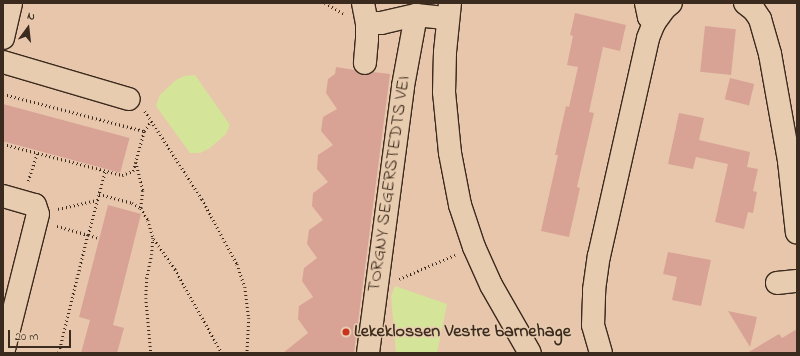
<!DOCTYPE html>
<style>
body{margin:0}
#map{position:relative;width:800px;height:356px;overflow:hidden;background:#e8c6ac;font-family:"Indie Flower",sans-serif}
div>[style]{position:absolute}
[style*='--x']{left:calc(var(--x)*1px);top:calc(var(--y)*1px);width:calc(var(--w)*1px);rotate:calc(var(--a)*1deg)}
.green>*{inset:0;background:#d4e599}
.building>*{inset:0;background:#d8a395;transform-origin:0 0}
.path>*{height:2.5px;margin-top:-1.25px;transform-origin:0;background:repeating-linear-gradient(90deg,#3b2a1e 0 1px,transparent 0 4px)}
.roads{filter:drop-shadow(1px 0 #3b2a1e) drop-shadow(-1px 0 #3b2a1e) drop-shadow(0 1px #3b2a1e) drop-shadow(0 -1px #3b2a1e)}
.minor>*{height:22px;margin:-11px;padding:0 11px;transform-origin:11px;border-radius:11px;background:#e8ccaf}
.major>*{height:22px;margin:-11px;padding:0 11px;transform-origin:11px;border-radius:11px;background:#e8ccaf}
.dots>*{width:11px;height:11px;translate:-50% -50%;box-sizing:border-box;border:2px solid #e8ccaf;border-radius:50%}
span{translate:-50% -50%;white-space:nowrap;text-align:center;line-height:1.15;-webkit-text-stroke:3px #e8ccaf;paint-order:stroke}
.street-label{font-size:18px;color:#3b2a1e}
.poi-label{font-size:18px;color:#3b2a1e;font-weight:700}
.left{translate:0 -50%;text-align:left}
.frame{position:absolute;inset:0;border:4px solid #3b2a1e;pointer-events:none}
.north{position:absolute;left:8px;top:8px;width:40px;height:40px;-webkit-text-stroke:3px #e8ccaf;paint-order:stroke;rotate:15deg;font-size:11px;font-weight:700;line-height:16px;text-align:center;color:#3b2a1e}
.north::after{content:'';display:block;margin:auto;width:14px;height:18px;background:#3b2a1e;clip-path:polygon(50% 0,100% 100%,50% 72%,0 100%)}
.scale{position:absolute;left:8px;top:330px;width:63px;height:18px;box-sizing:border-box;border:2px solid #3b2a1e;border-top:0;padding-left:5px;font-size:12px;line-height:14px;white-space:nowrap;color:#3b2a1e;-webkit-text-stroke:3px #e8ccaf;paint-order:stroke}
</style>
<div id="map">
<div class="green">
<div style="clip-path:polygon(195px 75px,230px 125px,226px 134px,210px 148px,200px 153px,190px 153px,156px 106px,160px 95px,176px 80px,184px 76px)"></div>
<div style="clip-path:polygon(395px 286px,447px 304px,437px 353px,396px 353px,391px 296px)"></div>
</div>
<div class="building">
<div style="clip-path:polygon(575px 13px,626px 25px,620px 51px,603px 47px,589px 112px,594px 113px,577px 187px,580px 188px,569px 237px,541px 231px,558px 155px,555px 155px,566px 106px,569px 107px,578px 67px,567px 65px,573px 36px,570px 35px)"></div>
<div style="left:705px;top:26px;width:31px;height:46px;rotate:6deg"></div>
<div style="clip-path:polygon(336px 67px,355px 70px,364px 75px,373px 72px,390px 74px,354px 353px,283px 353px,308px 333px,298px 319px,299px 306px,313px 297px,302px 281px,304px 268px,317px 258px,307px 244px,309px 230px,323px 220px,312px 206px,313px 193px,328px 182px,317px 169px,318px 155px,333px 145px,321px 131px,323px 117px,337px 109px,326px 93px,328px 79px,335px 74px)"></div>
<div style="left:730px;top:78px;width:25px;height:22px;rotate:14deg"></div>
<div style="left:3px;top:104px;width:131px;height:36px;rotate:15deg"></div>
<div style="clip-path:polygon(679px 113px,704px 118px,699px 140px,750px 152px,747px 167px,758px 169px,753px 191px,757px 192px,753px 213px,748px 212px,744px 229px,715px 222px,728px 164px,696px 157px,693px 169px,668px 164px)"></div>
<div style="clip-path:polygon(108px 205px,141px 214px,113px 325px,124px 328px,117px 353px,81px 353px,90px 320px,79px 317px)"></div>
<div style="clip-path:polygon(668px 252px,711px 260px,701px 306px,672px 300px,677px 277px,663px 274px)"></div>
<div style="clip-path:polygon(728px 311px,757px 317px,750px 347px)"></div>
<div style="clip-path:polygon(797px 329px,797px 353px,747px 353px,779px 334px,782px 338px)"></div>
</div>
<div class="path">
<div style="--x:325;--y:3;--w:22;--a:30"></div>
<div style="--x:3;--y:94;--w:146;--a:14.7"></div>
<div style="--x:145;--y:111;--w:105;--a:57.1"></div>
<div style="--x:202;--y:199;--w:74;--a:61.7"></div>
<div style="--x:237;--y:264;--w:24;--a:71"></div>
<div style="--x:245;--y:287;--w:31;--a:83"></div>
<div style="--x:249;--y:318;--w:35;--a:93"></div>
<div style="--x:3;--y:144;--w:123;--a:14.6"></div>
<div style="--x:122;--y:175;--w:12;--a:-20"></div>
<div style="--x:133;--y:171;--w:41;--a:-74.6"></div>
<div style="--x:144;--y:131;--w:12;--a:-55"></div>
<div style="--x:136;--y:162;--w:30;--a:76"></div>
<div style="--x:143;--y:191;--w:17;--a:97"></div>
<div style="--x:28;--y:181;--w:29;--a:-72"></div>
<div style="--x:99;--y:194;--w:34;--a:15"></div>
<div style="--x:132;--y:203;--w:10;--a:29"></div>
<div style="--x:141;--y:208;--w:14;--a:60"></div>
<div style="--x:148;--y:220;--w:19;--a:74"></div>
<div style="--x:153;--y:238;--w:16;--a:94"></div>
<div style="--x:152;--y:254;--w:25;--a:102"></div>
<div style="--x:147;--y:278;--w:20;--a:93"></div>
<div style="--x:146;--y:298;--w:55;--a:84.8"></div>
<div style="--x:58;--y:209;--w:40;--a:-13"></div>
<div style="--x:57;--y:226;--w:32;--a:16"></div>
<div style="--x:88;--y:235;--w:122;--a:103.8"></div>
<div style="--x:97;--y:238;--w:9;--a:-162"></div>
<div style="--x:88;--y:235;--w:66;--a:-75.1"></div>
<div style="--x:154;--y:239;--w:37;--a:55"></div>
<div style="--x:175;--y:269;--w:96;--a:60.8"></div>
<div style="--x:399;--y:279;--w:61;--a:-23.2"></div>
</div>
<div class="roads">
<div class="minor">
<div style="--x:363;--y:3;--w:20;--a:79"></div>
<div style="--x:367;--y:23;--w:16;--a:90"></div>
<div style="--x:367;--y:39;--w:24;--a:95"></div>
<div style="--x:646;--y:3;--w:14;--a:78"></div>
<div style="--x:649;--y:17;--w:8;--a:50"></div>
<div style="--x:745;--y:3;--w:11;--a:38"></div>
<div style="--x:754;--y:10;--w:11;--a:56"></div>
<div style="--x:760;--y:19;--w:36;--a:74"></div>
<div style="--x:770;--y:54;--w:109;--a:79.9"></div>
<div style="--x:789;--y:161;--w:72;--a:83.7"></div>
<div style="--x:367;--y:23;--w:14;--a:0"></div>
<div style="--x:381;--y:23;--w:36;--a:-13"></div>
<div style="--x:416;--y:15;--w:31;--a:6"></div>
<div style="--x:3;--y:38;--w:36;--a:-77"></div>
<div style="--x:3;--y:62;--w:131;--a:16.4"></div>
<div style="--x:3;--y:196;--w:33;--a:16"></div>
<div style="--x:35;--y:205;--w:9;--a:72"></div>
<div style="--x:38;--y:214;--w:143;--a:104.1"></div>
<div style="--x:777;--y:283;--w:20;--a:-6"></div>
<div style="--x:368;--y:353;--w:269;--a:-82.5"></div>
<div style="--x:403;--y:86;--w:72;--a:-79.6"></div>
<div style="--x:601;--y:353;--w:29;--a:-106"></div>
<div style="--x:593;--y:325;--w:35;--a:-88"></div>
<div style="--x:594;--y:290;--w:34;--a:-82"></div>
<div style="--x:599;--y:256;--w:223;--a:-77.3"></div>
<div style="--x:648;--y:38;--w:16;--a:-68"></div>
<div style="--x:654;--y:23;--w:17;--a:-54"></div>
<div style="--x:664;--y:9;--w:9;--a:-41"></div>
</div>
<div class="major">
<div style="--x:450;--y:3;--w:49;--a:95.8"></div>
<div style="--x:445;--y:52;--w:40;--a:91.4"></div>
<div style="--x:444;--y:92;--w:61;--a:84.4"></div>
<div style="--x:450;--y:153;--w:53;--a:79.1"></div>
<div style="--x:460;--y:205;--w:44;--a:71.6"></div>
<div style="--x:474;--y:247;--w:42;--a:65.9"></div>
<div style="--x:491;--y:285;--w:78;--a:60.2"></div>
</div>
</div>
<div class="dots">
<div style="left:346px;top:332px;background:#c8321e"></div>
</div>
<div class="street-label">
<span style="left:390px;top:184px;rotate:-82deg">TORGNY SEGERSTEDTS VEI</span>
</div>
<div class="poi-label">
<span class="left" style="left:354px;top:332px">Lekeklossen Vestre barnehage</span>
</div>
<div class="frame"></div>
<div class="north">N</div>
<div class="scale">20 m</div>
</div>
